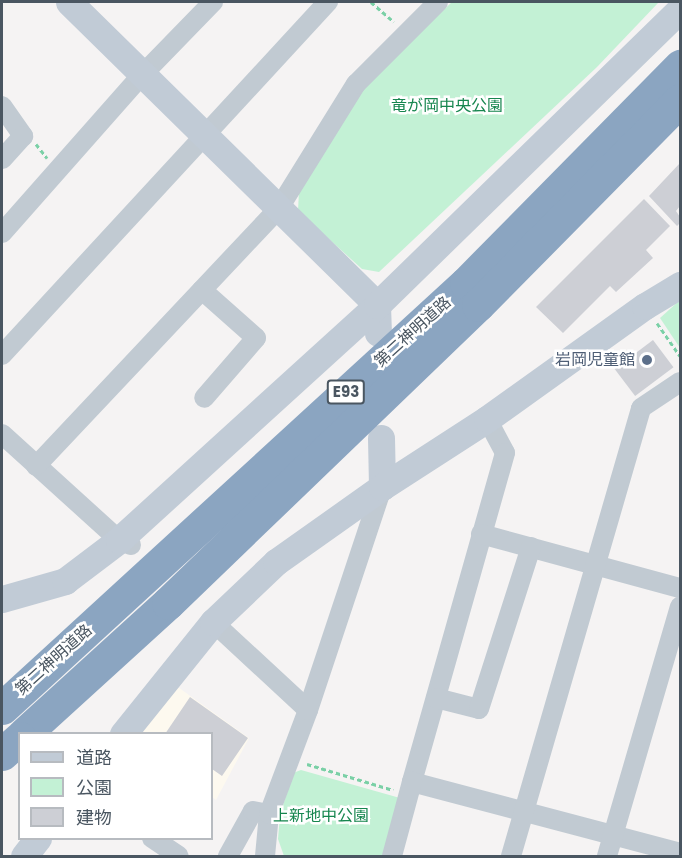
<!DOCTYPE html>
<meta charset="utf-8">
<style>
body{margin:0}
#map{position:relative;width:682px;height:858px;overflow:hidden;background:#f5f3f3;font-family:Poppins,"Noto Sans JP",sans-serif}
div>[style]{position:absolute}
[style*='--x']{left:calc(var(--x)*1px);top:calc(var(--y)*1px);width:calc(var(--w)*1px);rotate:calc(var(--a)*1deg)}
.commercial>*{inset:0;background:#fdf9ef}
.green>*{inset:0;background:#c3f1d5}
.building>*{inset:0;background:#cdcfd5;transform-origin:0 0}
.path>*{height:3px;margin-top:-1.5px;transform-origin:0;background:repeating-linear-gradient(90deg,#7ad0a6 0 4.5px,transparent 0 7.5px)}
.street>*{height:20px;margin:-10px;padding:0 10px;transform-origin:10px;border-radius:10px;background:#c1cad2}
.secondary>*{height:27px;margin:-13.5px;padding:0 13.5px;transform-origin:13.5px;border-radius:13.5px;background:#c1cbd6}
.highway>*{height:33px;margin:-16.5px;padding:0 16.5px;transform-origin:16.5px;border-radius:16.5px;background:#8ba5c1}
.dots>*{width:16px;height:16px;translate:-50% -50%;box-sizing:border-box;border:3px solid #fff;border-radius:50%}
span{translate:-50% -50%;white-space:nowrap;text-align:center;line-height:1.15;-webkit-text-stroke:5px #fff;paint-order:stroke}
.shield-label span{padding:2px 4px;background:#fff;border:2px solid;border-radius:4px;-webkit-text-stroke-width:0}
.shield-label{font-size:15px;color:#4a5661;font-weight:700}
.park-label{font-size:16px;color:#17864f}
.street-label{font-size:16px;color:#4a5661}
.service-label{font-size:16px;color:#4e5e75}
.right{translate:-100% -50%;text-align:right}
.frame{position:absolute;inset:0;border:3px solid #4a5661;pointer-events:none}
.legend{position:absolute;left:18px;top:732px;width:195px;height:108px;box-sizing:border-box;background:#fff;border:2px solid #b7bbc0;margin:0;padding:8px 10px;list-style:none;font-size:18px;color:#4a5661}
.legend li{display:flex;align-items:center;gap:12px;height:30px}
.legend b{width:30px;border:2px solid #b7bbc0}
</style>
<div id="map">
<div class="commercial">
<div style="clip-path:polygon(175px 685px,249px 738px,216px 800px,212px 797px,212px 734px,139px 734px)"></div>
</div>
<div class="green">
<div style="clip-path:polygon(452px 2px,659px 2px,597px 67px,379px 272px,362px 269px,298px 211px,299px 191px,360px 89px)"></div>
<div style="clip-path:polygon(680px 300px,680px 348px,660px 318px)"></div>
<div style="clip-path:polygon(301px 770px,400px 798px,383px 856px,284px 856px,278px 839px,280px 815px,293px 773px)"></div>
</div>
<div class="building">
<div style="clip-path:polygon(680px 163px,680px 206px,676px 211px,680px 217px,680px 223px,677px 226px,649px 196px)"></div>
<div style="clip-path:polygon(644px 199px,670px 226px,646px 250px,653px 258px,616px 292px,610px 286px,563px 333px,536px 307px)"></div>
<div style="left:653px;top:340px;width:34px;height:48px;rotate:53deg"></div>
<div style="clip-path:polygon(190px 697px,248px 738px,222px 776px,212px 769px,212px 734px,165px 734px)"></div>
</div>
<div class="path">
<div style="--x:371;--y:2;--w:30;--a:41"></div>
<div style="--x:36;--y:144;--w:18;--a:52"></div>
<div style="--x:657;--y:323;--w:40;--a:55.1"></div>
<div style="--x:307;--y:764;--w:90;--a:16.8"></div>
</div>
<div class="street">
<div style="--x:2;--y:106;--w:37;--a:55"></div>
<div style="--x:23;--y:136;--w:31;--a:132"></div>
<div style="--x:2;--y:233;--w:211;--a:-48.5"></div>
<div style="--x:142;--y:75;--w:102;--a:-45.8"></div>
<div style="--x:202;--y:290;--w:72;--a:41.6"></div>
<div style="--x:256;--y:338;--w:79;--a:130.9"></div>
<div style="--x:2;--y:355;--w:481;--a:-47.3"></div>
<div style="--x:487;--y:419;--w:38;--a:62"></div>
<div style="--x:505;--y:453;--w:342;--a:105.8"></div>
<div style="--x:412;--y:782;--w:277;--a:14.8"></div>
<div style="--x:2;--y:434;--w:158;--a:42.2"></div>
<div style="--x:119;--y:540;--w:13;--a:23"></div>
<div style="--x:36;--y:466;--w:354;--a:-46.7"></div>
<div style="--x:279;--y:208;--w:146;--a:-58.2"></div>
<div style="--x:356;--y:84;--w:116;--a:-45"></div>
<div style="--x:481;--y:534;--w:206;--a:15.2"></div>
<div style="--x:213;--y:622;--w:129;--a:42.8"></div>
<div style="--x:436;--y:698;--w:44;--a:14.3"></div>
<div style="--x:479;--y:709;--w:170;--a:-72.2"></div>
<div style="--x:152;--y:838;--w:32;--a:34"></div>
<div style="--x:228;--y:856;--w:51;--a:-60.9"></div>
<div style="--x:253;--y:811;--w:16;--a:11"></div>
<div style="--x:265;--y:856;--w:42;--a:-84.6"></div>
<div style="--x:269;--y:814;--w:111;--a:-69.4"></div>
<div style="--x:308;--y:710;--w:235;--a:-71.6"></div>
<div style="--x:392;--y:856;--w:77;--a:-74.9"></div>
<div style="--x:511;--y:856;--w:466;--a:-73.8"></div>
<div style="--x:641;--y:408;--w:47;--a:-33.7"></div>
<div style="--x:607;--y:856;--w:260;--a:-73.7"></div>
</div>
<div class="secondary">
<div style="--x:69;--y:2;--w:432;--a:44.5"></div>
<div style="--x:377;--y:305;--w:28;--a:88"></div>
<div style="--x:381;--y:438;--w:49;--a:88.8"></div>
<div style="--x:2;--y:599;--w:66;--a:-15.9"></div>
<div style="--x:65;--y:581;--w:68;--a:-37.2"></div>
<div style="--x:119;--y:540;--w:349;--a:-42.3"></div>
<div style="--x:377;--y:305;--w:424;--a:-44.3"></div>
<div style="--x:123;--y:734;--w:144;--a:-51.2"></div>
<div style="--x:213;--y:622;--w:87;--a:-43.6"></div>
<div style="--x:276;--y:562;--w:130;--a:-35.3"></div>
<div style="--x:382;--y:487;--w:125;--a:-32.9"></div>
<div style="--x:487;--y:419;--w:194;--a:-35.6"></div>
<div style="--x:645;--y:306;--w:41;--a:-31"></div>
<div style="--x:24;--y:856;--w:23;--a:-52"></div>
</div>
<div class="highway">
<div style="--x:2;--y:708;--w:629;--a:-42.49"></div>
<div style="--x:466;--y:283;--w:305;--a:-45.4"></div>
<div style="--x:24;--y:734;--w:195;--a:-42.3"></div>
<div style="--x:168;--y:603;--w:430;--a:-43.9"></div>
<div style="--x:478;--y:305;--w:288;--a:-45.4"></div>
<div style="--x:2;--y:754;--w:24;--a:-42"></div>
</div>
<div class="dots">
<div style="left:647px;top:360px;background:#5c6f8a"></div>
</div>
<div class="shield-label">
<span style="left:346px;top:392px">E93</span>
</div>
<div class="park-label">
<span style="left:447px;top:106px">竜が岡中央公園</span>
<span style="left:321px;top:816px">上新地中公園</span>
</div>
<div class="street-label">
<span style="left:413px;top:332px;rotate:-42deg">第二神明道路</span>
<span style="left:54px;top:660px;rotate:-42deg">第二神明道路</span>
</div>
<div class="service-label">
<span class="right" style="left:635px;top:360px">岩岡児童館</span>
</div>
<div class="frame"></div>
<ul class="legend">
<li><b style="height:8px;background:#c1cbd6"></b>道路</li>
<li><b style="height:16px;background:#c3f1d5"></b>公園</li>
<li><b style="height:16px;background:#cdcfd5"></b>建物</li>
</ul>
</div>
